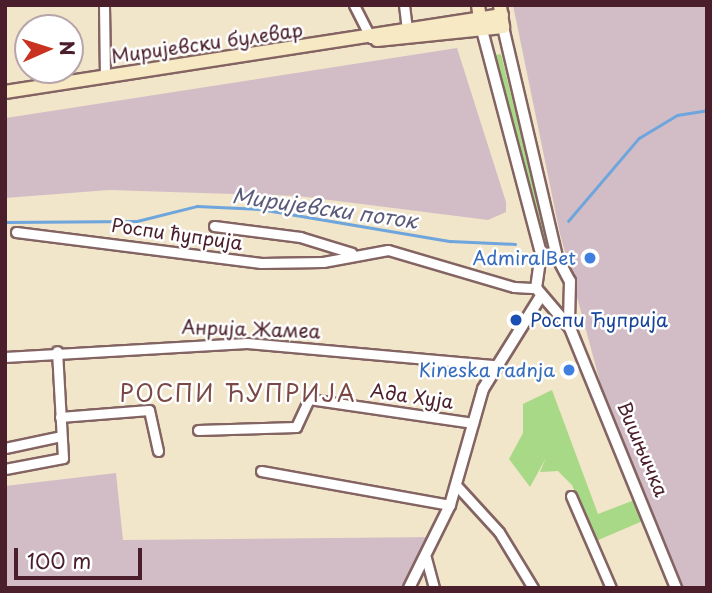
<!DOCTYPE html>
<meta charset="utf-8">
<style>
body{margin:0}
#map{position:relative;width:712px;height:593px;overflow:hidden;background:#f1e5ca;font-family:"Playpen Sans",sans-serif}
div>[style]{position:absolute}
[style*='--x']{left:calc(var(--x)*1px);top:calc(var(--y)*1px);width:calc(var(--w)*1px);rotate:calc(var(--a)*1deg)}
.industrial>*{inset:0;background:#d2bdc7}
.green>*{inset:0;background:#a8d987}
.stream>*{height:2.5px;margin:-1.25px;padding:0 1.25px;transform-origin:1.25px;border-radius:1.25px;background:#6da5dc}
.roads{filter:drop-shadow(2px 0 #846463) drop-shadow(-2px 0 #846463) drop-shadow(0 2px #846463) drop-shadow(0 -2px #846463)}
.minor>*{height:9px;margin:-4.5px;padding:0 4.5px;transform-origin:4.5px;border-radius:4.5px;background:#fff}
.tertiary>*{height:10px;margin:-5px;padding:0 5px;transform-origin:5px;border-radius:5px;background:#fff}
.secondary>*{height:12px;margin:-6px;padding:0 6px;transform-origin:6px;border-radius:6px;background:#f7e9c3}
.dots>*{width:19px;height:19px;translate:-50% -50%;box-sizing:border-box;border:4px solid #fff;border-radius:50%}
span{translate:-50% -50%;white-space:nowrap;text-align:center;line-height:1.15;-webkit-text-stroke:5px #fff;paint-order:stroke}
.street-label{font-size:19px;color:#4a1f2b}
.shop-label{font-size:19px;color:#366cbe}
.right{translate:-100% -50%;text-align:right}
.transit-label{font-size:19px;color:#164399}
.left{translate:0 -50%;text-align:left}
.water-label{font-size:21px;color:#5a5b7b;font-style:italic}
.quarter-label{font-size:23px;color:#7a4946;letter-spacing:2px}
.frame{position:absolute;inset:0;border:7px solid #4a1f2b;pointer-events:none}
.north{position:absolute;left:14px;top:14px;width:70px;height:70px;box-sizing:border-box;background:#fff;border:2px solid #b7a5aa;border-radius:50%;rotate:87deg;font-size:19px;font-weight:700;line-height:28px;text-align:center;color:#4a1f2b}
.north::after{content:'';display:block;margin:auto;width:24px;height:32px;background:#c8321e;clip-path:polygon(50% 0,100% 100%,50% 72%,0 100%)}
.scale{position:absolute;left:14px;top:548px;width:128px;height:32px;box-sizing:border-box;border:4px solid #4a1f2b;border-top:0;padding-left:9px;font-size:21px;line-height:24px;white-space:nowrap;color:#4a1f2b;-webkit-text-stroke:5px #fff;paint-order:stroke}
</style>
<div id="map">
<div class="industrial">
<div style="clip-path:polygon(513px 5px,707px 5px,707px 588px,676px 588px,603px 393px,560px 234px)"></div>
<div style="clip-path:polygon(457px 48px,506px 202px,506px 212px,488px 220px,298px 196px,109px 190px,5px 198px,6px 118px)"></div>
<div style="clip-path:polygon(116px 473px,123px 540px,436px 537px,409px 588px,5px 588px,5px 486px)"></div>
</div>
<div class="green">
<div style="clip-path:polygon(501px 54px,552px 259px,548px 261px,497px 69px,495px 55px)"></div>
<div style="clip-path:polygon(552px 390px,598px 514px,637px 499px,645px 520px,596px 541px,572px 485px,558px 471px,540px 472px,546px 458px,530px 487px,509px 459px,523px 433px,523px 404px)"></div>
</div>
<div class="stream">
<div style="--x:568;--y:221;--w:109;--a:-49.5"></div>
<div style="--x:639;--y:138;--w:44;--a:-31.2"></div>
<div style="--x:677;--y:115;--w:30;--a:-9"></div>
<div style="--x:5;--y:222;--w:132;--a:-0.4"></div>
<div style="--x:137;--y:221;--w:62;--a:-14"></div>
<div style="--x:197;--y:206;--w:63;--a:2.7"></div>
<div style="--x:260;--y:209;--w:193;--a:9.6"></div>
<div style="--x:450;--y:241;--w:65;--a:2.6"></div>
</div>
<div class="roads">
<div class="minor">
<div style="--x:104;--y:5;--w:72;--a:89.2"></div>
<div style="--x:354;--y:5;--w:37;--a:63"></div>
<div style="--x:404;--y:5;--w:23;--a:83"></div>
<div style="--x:214;--y:226;--w:87;--a:7.3"></div>
<div style="--x:300;--y:237;--w:54;--a:17.1"></div>
<div style="--x:16;--y:232;--w:247;--a:7.2"></div>
<div style="--x:261;--y:263;--w:62;--a:-0.9"></div>
<div style="--x:323;--y:262;--w:66;--a:-10.5"></div>
<div style="--x:388;--y:250;--w:131;--a:16.4"></div>
<div style="--x:514;--y:287;--w:22;--a:3"></div>
<div style="--x:5;--y:357;--w:242;--a:-3.3"></div>
<div style="--x:247;--y:343;--w:249;--a:5.1"></div>
<div style="--x:60;--y:417;--w:89;--a:-4.5"></div>
<div style="--x:149;--y:410;--w:42;--a:77.6"></div>
<div style="--x:198;--y:430;--w:98;--a:-1.8"></div>
<div style="--x:296;--y:427;--w:31;--a:-65"></div>
<div style="--x:309;--y:399;--w:166;--a:8.3"></div>
<div style="--x:5;--y:448;--w:57;--a:-12.1"></div>
<div style="--x:5;--y:469;--w:59;--a:-10.7"></div>
<div style="--x:63;--y:458;--w:107;--a:-93.2"></div>
<div style="--x:261;--y:471;--w:192;--a:10.2"></div>
<div style="--x:457;--y:486;--w:62;--a:47.6"></div>
<div style="--x:499;--y:532;--w:66;--a:58.7"></div>
<div style="--x:571;--y:496;--w:100;--a:66.5"></div>
<div style="--x:426;--y:558;--w:31;--a:75"></div>
</div>
<div class="tertiary">
<div style="--x:503;--y:27;--w:236;--a:76.8"></div>
<div style="--x:557;--y:257;--w:27;--a:62"></div>
<div style="--x:570;--y:281;--w:40;--a:91.4"></div>
<div style="--x:482;--y:30;--w:231;--a:75.2"></div>
<div style="--x:541;--y:253;--w:35;--a:98"></div>
<div style="--x:536;--y:288;--w:52;--a:49.6"></div>
<div style="--x:570;--y:328;--w:281;--a:67.8"></div>
<div style="--x:409;--y:588;--w:93;--a:-63.7"></div>
<div style="--x:450;--y:505;--w:121;--a:-74.1"></div>
<div style="--x:483;--y:389;--w:110;--a:-58.1"></div>
</div>
<div class="secondary">
<div style="--x:478;--y:5;--w:21;--a:82"></div>
<div style="--x:377;--y:40;--w:127;--a:-5.9"></div>
<div style="--x:503;--y:27;--w:22;--a:-98"></div>
<div style="--x:5;--y:92;--w:503;--a:-8.81"></div>
</div>
</div>
<div class="dots">
<div style="left:590px;top:258px;background:#3f7fe0"></div>
<div style="left:516px;top:320px;background:#1a4fb4"></div>
<div style="left:569px;top:370px;background:#3f7fe0"></div>
</div>
<div class="street-label">
<span style="left:207px;top:43px;rotate:-8deg">Миријевски булевар</span>
<span style="left:177px;top:234px;rotate:8deg">Роспи ћуприја</span>
<span style="left:251px;top:329px;rotate:2deg">Анрија Жамеа</span>
<span style="left:412px;top:396px;rotate:8deg">Ада Хуја</span>
<span style="left:643px;top:449px;rotate:67deg">Вишњичка</span>
</div>
<div class="shop-label">
<span class="right" style="left:576px;top:258px">AdmiralBet</span>
<span class="right" style="left:555px;top:370px">Kineska radnja</span>
</div>
<div class="transit-label">
<span class="left" style="left:530px;top:320px">Роспи Ћуприја</span>
</div>
<div class="water-label">
<span style="left:325px;top:207px;rotate:8deg">Миријевски поток</span>
</div>
<div class="quarter-label">
<span style="left:238px;top:393px">РОСПИ ЋУПРИЈА</span>
</div>
<div class="frame"></div>
<div class="north">N</div>
<div class="scale">100 m</div>
</div>
